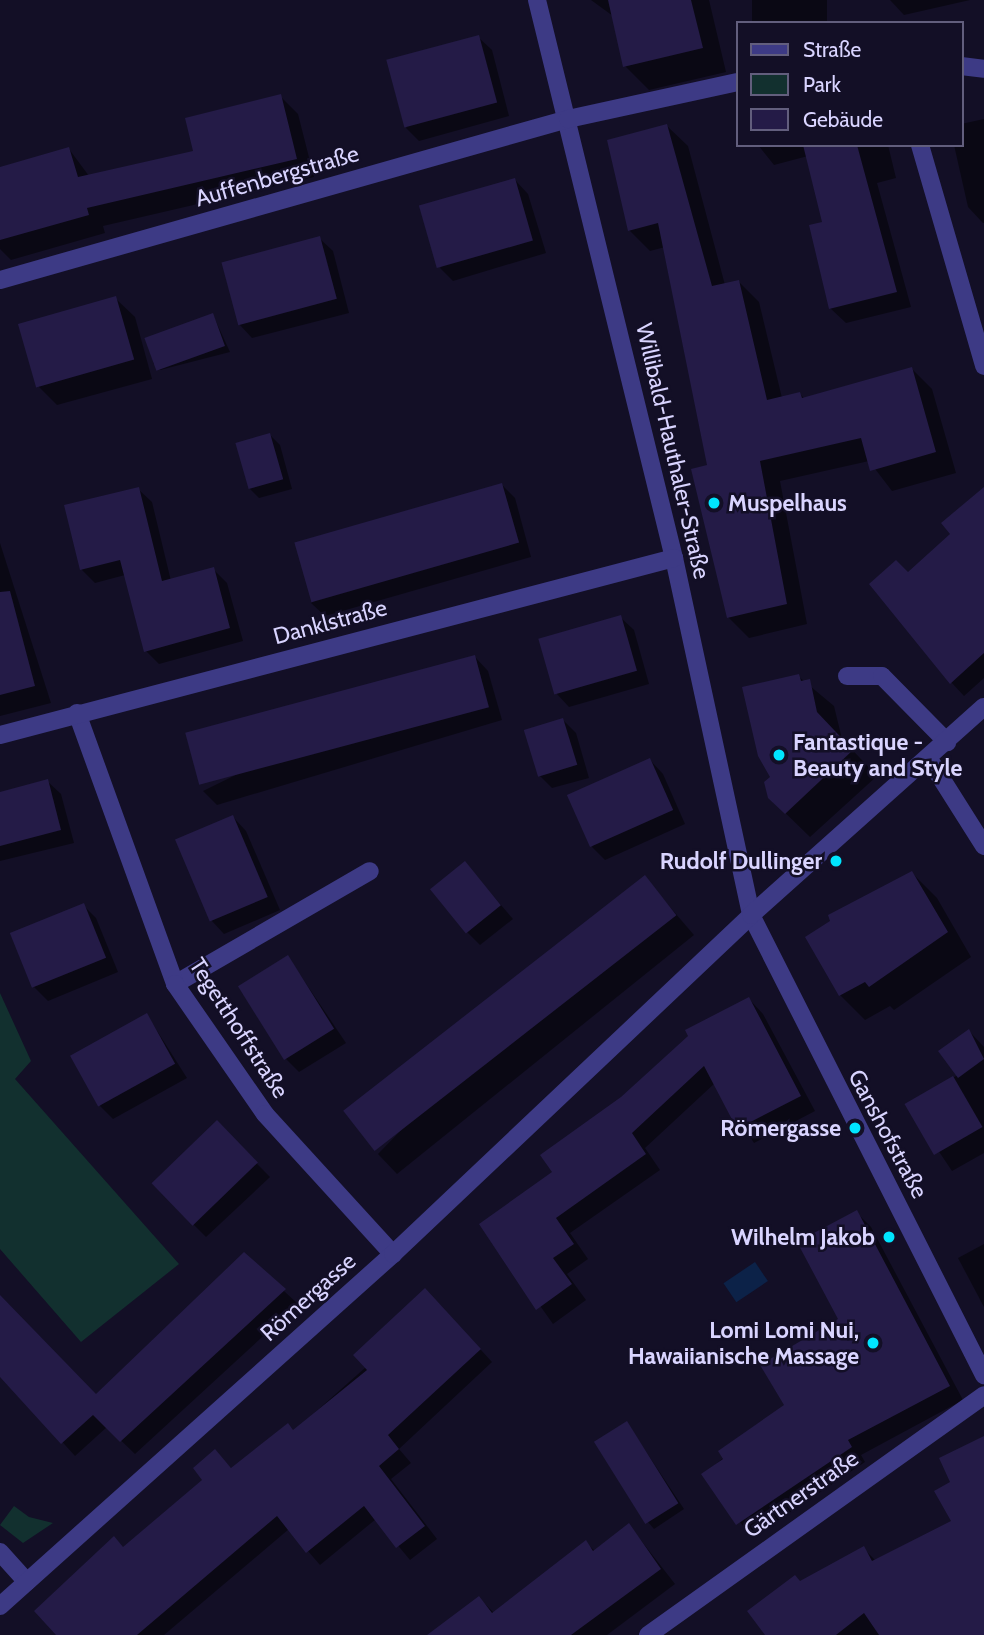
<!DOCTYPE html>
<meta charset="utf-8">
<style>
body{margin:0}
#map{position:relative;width:984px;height:1635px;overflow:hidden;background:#130f26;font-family:Cabin,sans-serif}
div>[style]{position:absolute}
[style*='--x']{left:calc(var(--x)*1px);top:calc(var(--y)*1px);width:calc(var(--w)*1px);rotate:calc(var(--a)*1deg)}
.green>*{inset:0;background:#12302f}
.water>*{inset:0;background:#0c2248;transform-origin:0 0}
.shadow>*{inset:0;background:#0007;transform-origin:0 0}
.building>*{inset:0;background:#241b47;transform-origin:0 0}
.lane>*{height:18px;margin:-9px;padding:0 9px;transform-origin:9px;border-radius:9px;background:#3d3a85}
.street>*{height:18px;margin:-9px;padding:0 9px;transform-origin:9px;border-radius:9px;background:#3d3a85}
.dots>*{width:19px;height:19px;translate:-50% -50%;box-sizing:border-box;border:4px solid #130f26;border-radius:50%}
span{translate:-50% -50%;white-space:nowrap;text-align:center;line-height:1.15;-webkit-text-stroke:5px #130f26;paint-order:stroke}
.street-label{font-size:23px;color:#d9d4ff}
.poi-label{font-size:23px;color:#d9d4ff;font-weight:700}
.left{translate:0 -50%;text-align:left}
.right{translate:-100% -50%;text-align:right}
.legend{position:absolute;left:736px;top:21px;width:228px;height:126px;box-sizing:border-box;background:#130f26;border:2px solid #625e7d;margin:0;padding:9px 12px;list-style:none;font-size:21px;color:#d9d4ff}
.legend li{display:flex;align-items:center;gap:14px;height:35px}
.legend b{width:35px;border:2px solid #625e7d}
</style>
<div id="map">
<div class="green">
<div style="clip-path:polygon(0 993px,31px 1061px,15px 1079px,179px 1264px,81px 1342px,0 1249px)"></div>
<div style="clip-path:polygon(14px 1506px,29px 1517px,53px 1523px,23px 1543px,0 1525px)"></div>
</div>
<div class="water">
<div style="left:755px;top:1262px;width:23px;height:38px;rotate:56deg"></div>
</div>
<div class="shadow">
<div style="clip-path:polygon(591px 0,709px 0,726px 72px,649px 90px,625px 66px,613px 16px)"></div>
<div style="left:752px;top:0;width:75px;height:24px"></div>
<div style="clip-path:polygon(890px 0,970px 0,904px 15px)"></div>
<div style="clip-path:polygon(478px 37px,492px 50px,509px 116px,419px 141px,406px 128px)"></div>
<div style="clip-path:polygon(280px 96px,298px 114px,314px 177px,103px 226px,105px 233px,11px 260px,0 249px,0 169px,69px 149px,89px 176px,195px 152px)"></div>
<div style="clip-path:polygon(984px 119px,984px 223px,983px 223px,968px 207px,954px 145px,961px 145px,961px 124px)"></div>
<div style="clip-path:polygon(667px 126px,688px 146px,725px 285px,739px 282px,759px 302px,782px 398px,800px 394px,805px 399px,912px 369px,932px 389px,956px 473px,892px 491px,869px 461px,780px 481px,807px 624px,749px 638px,728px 617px,710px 467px,665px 247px,650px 251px,629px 230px)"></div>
<div style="clip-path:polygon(758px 145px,888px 145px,896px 178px,877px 183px,911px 307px,846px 323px,830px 308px,824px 223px,808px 156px,774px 165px)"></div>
<div style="clip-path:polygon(515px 180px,528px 194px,546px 253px,453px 281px,440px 268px)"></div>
<div style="clip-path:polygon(319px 238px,333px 251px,349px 313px,252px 338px,239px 324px)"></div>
<div style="clip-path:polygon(115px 298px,135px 317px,152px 379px,57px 405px,38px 386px)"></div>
<div style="clip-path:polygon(213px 315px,230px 352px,160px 370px,153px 363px)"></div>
<div style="clip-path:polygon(270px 435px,280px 445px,292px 489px,259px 498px,249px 488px)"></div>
<div style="clip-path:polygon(502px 485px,515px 498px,531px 557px,325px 616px,311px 603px)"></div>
<div style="clip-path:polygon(138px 489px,152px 502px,171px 581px,213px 569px,227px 583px,243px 641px,159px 664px,146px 651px,125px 575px,95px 583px,82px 570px,66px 507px)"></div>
<div style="clip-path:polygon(984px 489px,984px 678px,964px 696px,951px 682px,908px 574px,952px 534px)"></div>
<div style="clip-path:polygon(0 543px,51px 703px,0 716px)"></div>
<div style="clip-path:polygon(620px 617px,634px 630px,649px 684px,569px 707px,556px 693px)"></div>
<div style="clip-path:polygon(475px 657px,488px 671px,502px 720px,217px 805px,203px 791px)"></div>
<div style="clip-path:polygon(798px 676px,834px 706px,842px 739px,877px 776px,810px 837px,769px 797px)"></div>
<div style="clip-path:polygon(563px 720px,576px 733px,589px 778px,552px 788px,539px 775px)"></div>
<div style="clip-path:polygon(650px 760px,663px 774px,685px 824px,605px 860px,592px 847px)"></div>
<div style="clip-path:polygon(47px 781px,61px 794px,74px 843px,0 861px,0 793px)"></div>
<div style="clip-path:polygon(233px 817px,246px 831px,280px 910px,224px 934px,211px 920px)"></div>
<div style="clip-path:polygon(465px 863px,513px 919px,480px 945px,467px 932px)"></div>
<div style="clip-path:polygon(912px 873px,937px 898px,971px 957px,894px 1010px,890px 1006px,865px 1020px,840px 995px,808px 937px)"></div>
<div style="clip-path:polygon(645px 878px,694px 935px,397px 1174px,378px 1154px)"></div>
<div style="clip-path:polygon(83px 905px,96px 918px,118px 972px,48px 1001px,34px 987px)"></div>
<div style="clip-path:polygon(288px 957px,346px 1043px,299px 1072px,286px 1059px)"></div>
<div style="clip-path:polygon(749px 999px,763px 1014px,815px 1111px,754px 1143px,715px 1083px,645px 1148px,660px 1170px,570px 1233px,588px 1259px,567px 1274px,586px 1300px,553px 1324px,482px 1224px,555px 1173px,622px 1099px)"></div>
<div style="clip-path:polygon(147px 1015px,187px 1078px,113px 1119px,100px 1106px)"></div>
<div style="clip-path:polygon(969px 1031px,984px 1047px,984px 1153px,952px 1171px,907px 1104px,958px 1075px)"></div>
<div style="clip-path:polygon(217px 1123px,270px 1177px,206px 1237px,193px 1224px)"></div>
<div style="clip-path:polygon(857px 1213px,871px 1227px,963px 1400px,861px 1455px,865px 1462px,752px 1538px,704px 1474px,787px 1405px,841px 1320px)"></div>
<div style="clip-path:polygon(984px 1244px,984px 1307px,958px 1258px)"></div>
<div style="clip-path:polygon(244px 1254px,298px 1304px,135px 1454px,107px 1427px,75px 1456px,0 1373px,0 1297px,96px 1397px)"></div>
<div style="clip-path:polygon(438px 1303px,492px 1362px,399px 1449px,411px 1463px,391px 1479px,437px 1539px,410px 1560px,376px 1519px,320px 1565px,289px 1529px,164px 1635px,81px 1635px,124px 1548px,205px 1480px,215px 1451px,232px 1469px,294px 1431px)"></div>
<div style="clip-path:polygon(627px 1423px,684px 1509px,654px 1529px,648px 1522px)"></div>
<div style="clip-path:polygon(984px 1444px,984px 1635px,769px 1635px,801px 1583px,863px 1548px,876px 1561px,953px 1522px,952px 1483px)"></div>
<div style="clip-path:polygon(629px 1525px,675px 1584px,607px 1635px,430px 1635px,479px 1598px,494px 1613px,585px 1542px,595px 1551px)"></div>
</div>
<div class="building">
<div style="clip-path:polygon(608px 0,691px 0,703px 48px,623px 67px)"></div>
<div style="left:479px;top:35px;width:70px;height:96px;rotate:75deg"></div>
<div style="clip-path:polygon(281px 94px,297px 159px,87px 208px,89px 215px,0 240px,0 167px,69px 147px,78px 177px,193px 151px,185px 118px)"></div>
<div style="clip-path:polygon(667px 124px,712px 286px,739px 280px,767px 400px,800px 392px,802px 398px,912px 367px,936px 452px,870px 471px,861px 438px,760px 461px,787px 604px,727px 618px,691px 469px,707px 465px,658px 223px,628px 231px,607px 140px)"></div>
<div style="clip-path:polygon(803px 145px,857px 145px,897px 292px,829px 309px,809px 225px,822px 222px)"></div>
<div style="left:515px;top:178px;width:65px;height:100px;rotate:74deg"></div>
<div style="left:320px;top:236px;width:65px;height:102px;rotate:75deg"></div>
<div style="left:116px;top:296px;width:66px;height:102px;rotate:74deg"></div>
<div style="left:213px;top:313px;width:35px;height:73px;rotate:70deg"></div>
<div style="left:270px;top:433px;width:48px;height:36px;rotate:74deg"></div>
<div style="left:502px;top:483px;width:62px;height:216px;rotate:74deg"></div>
<div style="clip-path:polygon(139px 487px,162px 581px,214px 567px,230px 628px,144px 652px,120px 560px,80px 570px,64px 505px)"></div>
<div style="clip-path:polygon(984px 487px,984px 653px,950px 684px,869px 584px,896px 560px,908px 572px,950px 534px,941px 523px)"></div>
<div style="clip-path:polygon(10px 591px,35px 686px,0 695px,0 592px)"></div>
<div style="left:621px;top:615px;width:58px;height:86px;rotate:74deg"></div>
<div style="left:475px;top:655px;width:54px;height:300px;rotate:75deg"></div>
<div style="clip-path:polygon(799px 674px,801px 681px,810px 679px,817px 712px,853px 750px,785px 814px,768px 798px,764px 782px,770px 777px,758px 756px,742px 687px)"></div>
<div style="left:563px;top:718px;width:49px;height:41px;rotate:73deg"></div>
<div style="left:650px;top:758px;width:57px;height:91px;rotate:66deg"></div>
<div style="clip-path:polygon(48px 779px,61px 830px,0 846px,0 792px)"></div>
<div style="left:233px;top:815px;width:89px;height:63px;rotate:67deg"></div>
<div style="left:465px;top:861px;width:57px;height:45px;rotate:51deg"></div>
<div style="clip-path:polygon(912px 871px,948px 932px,869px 987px,865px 982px,839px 996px,805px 937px,830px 921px,828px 915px)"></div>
<div style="left:645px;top:875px;width:51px;height:383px;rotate:52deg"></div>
<div style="left:84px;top:903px;width:59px;height:80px;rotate:68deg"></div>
<div style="left:288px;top:955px;width:87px;height:59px;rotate:58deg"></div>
<div style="clip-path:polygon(749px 997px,801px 1096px,737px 1129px,704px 1066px,632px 1133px,646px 1154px,556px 1218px,574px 1244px,553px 1258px,572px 1284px,536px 1310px,479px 1224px,552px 1172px,540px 1155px,621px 1097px,688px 1036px,685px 1030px)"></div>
<div style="left:147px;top:1013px;width:58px;height:88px;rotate:61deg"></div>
<div style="clip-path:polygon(969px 1029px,984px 1059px,958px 1078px,938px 1051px)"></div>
<div style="left:953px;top:1076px;width:59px;height:56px;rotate:60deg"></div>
<div style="left:217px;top:1120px;width:59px;height:91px;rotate:46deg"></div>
<div style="clip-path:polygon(857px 1210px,950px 1386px,848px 1440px,852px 1447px,736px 1525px,701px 1474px,723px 1459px,718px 1451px,784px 1405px,760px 1365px,838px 1319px,797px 1242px)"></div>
<div style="clip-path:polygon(244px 1252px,286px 1289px,120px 1442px,93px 1415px,61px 1444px,0 1377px,0 1295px,96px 1394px)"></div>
<div style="clip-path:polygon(425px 1288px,481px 1349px,388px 1435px,399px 1449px,379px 1466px,425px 1526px,396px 1548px,364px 1506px,306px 1553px,277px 1516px,137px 1635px,56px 1635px,34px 1611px,114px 1536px,123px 1547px,202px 1480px,193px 1468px,215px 1449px,231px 1468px,288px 1423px,293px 1430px,367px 1370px,353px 1355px)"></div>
<div style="left:627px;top:1421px;width:97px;height:39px;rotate:58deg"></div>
<div style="clip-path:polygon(984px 1436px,984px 1635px,879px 1635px,864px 1613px,836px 1635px,765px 1635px,747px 1611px,795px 1575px,800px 1581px,864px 1546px,872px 1561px,951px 1521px,934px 1491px,950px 1482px,939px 1458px)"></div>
<div style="clip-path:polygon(629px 1523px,661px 1569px,571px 1635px,427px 1635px,479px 1596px,492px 1613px,586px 1540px,593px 1551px)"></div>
</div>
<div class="lane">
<div style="--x:847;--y:676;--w:35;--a:0"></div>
<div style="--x:882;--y:676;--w:93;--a:45.4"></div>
<div style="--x:929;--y:759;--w:103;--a:57.7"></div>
<div style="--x:175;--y:984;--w:225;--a:-30.1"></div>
</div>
<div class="street">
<div style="--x:537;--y:0;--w:575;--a:76.21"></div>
<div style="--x:674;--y:558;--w:365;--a:77.8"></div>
<div style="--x:751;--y:915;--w:516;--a:63.14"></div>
<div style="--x:961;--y:66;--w:23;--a:7"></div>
<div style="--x:920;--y:145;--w:230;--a:73.8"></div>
<div style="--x:0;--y:280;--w:590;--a:-15.83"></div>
<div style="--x:568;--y:119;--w:173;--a:-12.3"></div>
<div style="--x:77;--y:713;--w:288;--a:70.1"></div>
<div style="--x:175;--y:984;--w:158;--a:55.3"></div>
<div style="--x:265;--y:1114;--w:190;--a:47.6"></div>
<div style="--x:0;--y:735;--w:697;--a:-14.71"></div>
<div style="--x:0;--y:1552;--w:40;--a:48"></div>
<div style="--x:0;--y:1606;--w:528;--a:-41.85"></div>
<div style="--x:393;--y:1254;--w:493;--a:-43.4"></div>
<div style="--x:751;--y:915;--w:312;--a:-41.8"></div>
<div style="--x:648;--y:1635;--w:413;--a:-35.5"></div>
</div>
<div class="dots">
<div style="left:714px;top:503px;background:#00e5ff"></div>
<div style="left:779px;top:755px;background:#00e5ff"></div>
<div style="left:836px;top:861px;background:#00e5ff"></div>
<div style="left:855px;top:1128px;background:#00e5ff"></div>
<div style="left:889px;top:1237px;background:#00e5ff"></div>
<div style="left:873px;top:1343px;background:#00e5ff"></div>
</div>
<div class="street-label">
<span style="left:277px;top:176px;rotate:-16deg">Auffenbergstraße</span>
<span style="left:673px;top:451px;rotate:77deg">Willibald-Hauthaler-Straße</span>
<span style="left:330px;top:622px;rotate:-15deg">Danklstraße</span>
<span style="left:239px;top:1028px;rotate:57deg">Tegetthoffstraße</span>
<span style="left:888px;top:1134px;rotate:62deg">Ganshofstraße</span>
<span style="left:308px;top:1297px;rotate:-42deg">Römergasse</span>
<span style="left:801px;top:1494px;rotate:-35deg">Gärtnerstraße</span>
</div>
<div class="poi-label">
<span class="left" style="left:728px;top:503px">Muspelhaus</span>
<span class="left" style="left:793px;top:755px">Fantastique -<br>Beauty and Style</span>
<span class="right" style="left:822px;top:861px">Rudolf Dullinger</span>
<span class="right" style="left:841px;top:1128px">Römergasse</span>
<span class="right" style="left:875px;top:1237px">Wilhelm Jakob</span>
<span class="right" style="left:859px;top:1343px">Lomi Lomi Nui,<br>Hawaiianische Massage</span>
</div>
<ul class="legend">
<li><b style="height:9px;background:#3d3a85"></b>Straße</li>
<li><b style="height:19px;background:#12302f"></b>Park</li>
<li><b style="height:19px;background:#241b47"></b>Gebäude</li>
</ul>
</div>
